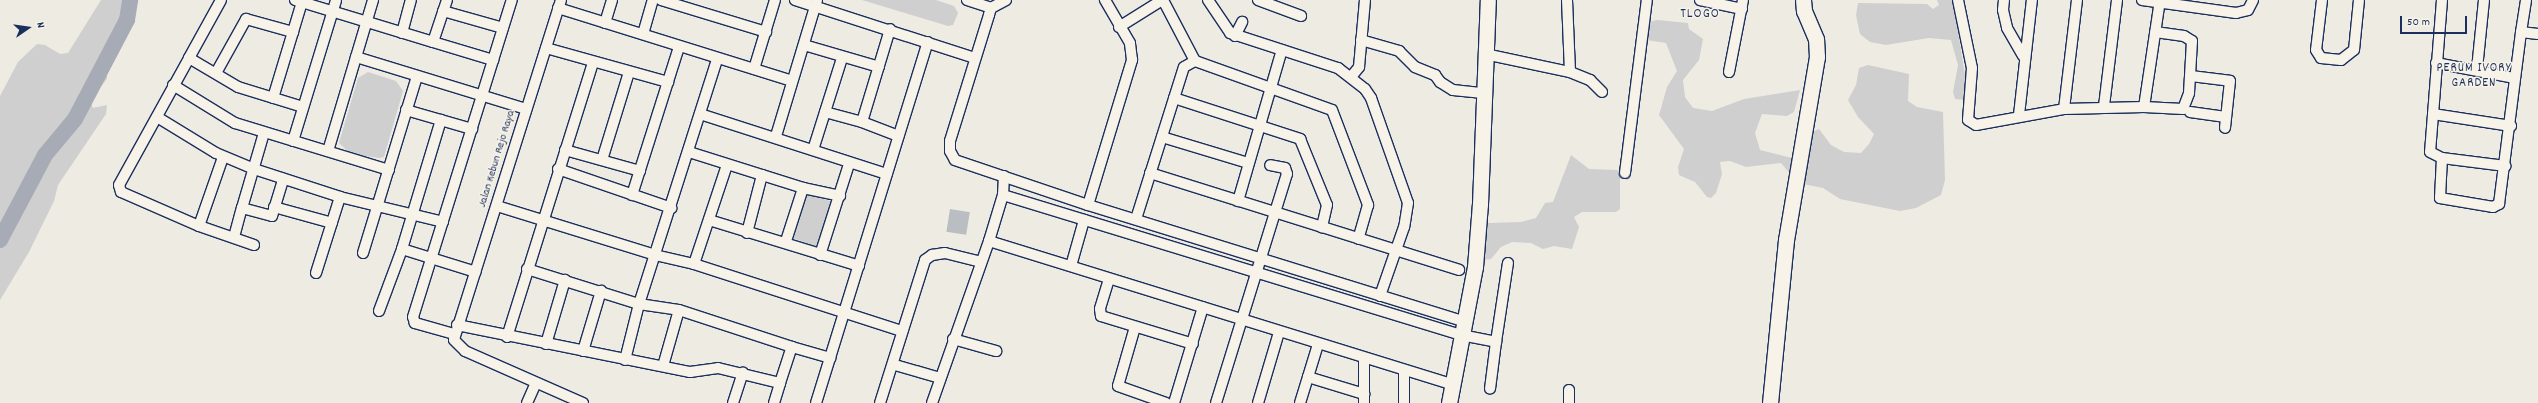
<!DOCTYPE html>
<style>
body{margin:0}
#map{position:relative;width:2538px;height:403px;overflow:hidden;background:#eeebe2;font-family:Dekko,sans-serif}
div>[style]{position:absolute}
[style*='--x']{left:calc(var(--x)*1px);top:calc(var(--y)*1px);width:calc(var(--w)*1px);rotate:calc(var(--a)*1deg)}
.green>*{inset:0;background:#cfcfcf;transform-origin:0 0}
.river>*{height:16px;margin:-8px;padding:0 8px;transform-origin:8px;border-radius:8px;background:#a6abb5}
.building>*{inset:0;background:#babdc2;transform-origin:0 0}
.roads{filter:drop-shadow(1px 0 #1b2f5e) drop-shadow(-1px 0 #1b2f5e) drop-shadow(0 1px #1b2f5e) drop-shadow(0 -1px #1b2f5e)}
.street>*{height:10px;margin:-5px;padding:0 5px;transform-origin:5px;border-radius:5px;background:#f7f3e8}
.secondary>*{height:15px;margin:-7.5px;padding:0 7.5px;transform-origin:7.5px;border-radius:7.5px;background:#f7f3e8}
span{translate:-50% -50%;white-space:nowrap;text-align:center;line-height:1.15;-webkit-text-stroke:3px #f7f3e8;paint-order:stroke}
.street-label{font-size:12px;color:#1b2f5e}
.neighbourhood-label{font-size:13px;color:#1b2f5e;letter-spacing:1px}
.quarter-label{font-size:14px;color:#1b2f5e;letter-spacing:1px}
.north{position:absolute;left:8px;top:8px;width:40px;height:40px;-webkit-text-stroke:3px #f7f3e8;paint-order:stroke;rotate:77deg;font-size:11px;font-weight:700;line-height:16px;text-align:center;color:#1b2f5e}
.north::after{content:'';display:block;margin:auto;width:14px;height:18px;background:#1b2f5e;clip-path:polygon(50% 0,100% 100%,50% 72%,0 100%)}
.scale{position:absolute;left:2400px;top:16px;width:67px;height:18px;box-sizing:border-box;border:2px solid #1b2f5e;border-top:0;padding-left:5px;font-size:12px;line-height:14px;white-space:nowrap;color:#1b2f5e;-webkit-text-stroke:3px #f7f3e8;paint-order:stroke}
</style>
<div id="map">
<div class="green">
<div style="clip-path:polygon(101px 0,127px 0,107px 54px,107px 79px,90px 100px,93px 108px,107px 105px,106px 114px,58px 185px,54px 201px,29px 252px,0 300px,0 96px,18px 62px,37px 44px,45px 45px,60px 54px,68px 53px)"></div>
<div style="clip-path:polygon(862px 0,936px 0,954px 6px,958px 13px,953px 25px,948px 26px)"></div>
<div style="clip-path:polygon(1937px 0,1953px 0,1966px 82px,1965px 100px,1955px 99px,1953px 92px,1958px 65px,1951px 40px,1929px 38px,1886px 45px,1870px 42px,1860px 34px,1856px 15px,1858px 3px,1927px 4px,1933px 9px,1939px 5px)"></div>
<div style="clip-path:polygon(1657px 20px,1688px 23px,1689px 29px,1703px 39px,1699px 60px,1683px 80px,1685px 97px,1693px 108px,1712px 111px,1744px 99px,1800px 90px,1794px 112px,1787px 116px,1762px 114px,1755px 133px,1760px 150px,1807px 162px,1812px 132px,1819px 129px,1831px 145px,1844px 152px,1861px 153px,1869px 144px,1874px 134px,1858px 117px,1848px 100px,1856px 85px,1859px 68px,1868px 65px,1909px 74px,1908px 101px,1917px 107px,1943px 112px,1945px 180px,1941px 195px,1916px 208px,1900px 211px,1840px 199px,1823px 188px,1798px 183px,1781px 163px,1746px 167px,1730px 161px,1720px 162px,1722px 174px,1716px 193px,1711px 198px,1707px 197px,1695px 182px,1679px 175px,1678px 167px,1684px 149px,1659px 115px,1667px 87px,1677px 71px,1666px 43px,1646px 40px,1649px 22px)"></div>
<div style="clip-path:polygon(368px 72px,396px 81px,403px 91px,384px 157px,379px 158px,351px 154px,339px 143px,358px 78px)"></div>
<div style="clip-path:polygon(1571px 155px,1589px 169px,1617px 170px,1620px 172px,1620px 209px,1616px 212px,1582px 212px,1574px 217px,1579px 227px,1572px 249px,1554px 246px,1543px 249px,1531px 243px,1512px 242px,1501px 247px,1491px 259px,1483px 260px,1488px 223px,1521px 222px,1536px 218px,1545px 203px,1553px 202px)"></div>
<div style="left:803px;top:192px;width:31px;height:47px;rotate:19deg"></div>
</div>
<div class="river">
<div style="--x:0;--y:240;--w:96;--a:-62.1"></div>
<div style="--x:45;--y:155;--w:47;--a:-50.2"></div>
<div style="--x:75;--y:119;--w:112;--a:-62.3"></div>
<div style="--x:127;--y:20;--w:20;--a:-81"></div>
</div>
<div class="building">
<div style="left:950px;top:209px;width:20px;height:23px;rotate:9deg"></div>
</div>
<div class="roads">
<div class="street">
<div style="--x:295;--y:0;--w:144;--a:16.9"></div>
<div style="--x:433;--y:42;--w:44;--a:-71.6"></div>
<div style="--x:561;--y:0;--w:356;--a:107.5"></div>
<div style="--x:454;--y:340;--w:16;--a:45"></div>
<div style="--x:465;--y:351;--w:129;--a:23.8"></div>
<div style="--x:661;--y:0;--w:110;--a:16.9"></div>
<div style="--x:795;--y:0;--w:189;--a:17.9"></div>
<div style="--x:967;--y:0;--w:25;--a:18"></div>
<div style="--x:1006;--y:0;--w:17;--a:152"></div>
<div style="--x:991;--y:8;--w:7;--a:106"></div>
<div style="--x:989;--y:15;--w:132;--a:107.2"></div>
<div style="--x:950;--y:141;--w:10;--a:90"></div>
<div style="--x:950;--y:151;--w:10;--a:61"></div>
<div style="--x:955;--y:160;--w:140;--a:18.7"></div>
<div style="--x:1088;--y:205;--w:393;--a:17.2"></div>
<div style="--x:1163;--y:0;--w:69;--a:62.3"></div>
<div style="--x:1208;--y:0;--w:40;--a:56"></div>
<div style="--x:1230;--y:33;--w:114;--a:18"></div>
<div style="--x:1338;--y:68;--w:34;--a:38"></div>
<div style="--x:1365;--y:89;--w:11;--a:56"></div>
<div style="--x:1371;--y:98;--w:111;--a:70.6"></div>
<div style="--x:1408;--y:203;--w:24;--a:99"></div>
<div style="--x:1404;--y:227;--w:73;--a:109.2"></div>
<div style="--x:1258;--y:0;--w:46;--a:20.4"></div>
<div style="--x:1567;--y:0;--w:72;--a:87.6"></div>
<div style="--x:1700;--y:0;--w:43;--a:12.1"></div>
<div style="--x:1958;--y:0;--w:69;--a:78.4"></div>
<div style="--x:1972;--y:68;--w:52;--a:94.4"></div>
<div style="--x:1968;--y:120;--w:9;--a:32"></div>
<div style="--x:1976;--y:125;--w:89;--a:-10.3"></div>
<div style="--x:2064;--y:109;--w:80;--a:-1.4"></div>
<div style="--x:2144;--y:107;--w:108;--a:-81.5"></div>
<div style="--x:2004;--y:0;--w:10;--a:96"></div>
<div style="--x:2003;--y:10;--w:18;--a:77"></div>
<div style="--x:2007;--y:28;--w:32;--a:60"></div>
<div style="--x:2142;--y:0;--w:95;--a:7.9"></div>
<div style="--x:2236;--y:13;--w:12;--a:-14"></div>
<div style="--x:2248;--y:10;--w:11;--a:-63"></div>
<div style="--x:2322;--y:0;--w:50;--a:96.8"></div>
<div style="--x:2316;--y:50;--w:9;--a:58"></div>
<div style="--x:2321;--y:58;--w:20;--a:6"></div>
<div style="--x:2341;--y:60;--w:16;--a:-38"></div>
<div style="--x:2354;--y:50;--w:50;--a:-84.3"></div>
<div style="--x:2442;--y:0;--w:152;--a:94.5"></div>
<div style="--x:2430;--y:152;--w:13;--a:27"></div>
<div style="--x:2442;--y:158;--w:64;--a:7.2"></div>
<div style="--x:558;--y:8;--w:245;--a:17.3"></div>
<div style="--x:443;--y:11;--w:62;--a:15.8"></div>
<div style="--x:605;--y:23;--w:24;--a:-73"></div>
<div style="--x:1119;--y:27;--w:51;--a:-32.1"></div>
<div style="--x:2521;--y:32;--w:32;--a:-81"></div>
<div style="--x:402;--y:33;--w:34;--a:-75"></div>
<div style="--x:643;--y:34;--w:35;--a:-74"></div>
<div style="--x:1235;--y:36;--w:16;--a:-63"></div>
<div style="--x:1361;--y:40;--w:40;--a:16"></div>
<div style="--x:1399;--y:51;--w:23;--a:45"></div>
<div style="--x:1415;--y:67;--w:22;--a:22"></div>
<div style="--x:1435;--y:75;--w:9;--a:54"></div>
<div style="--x:1440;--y:82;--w:15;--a:32"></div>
<div style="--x:1453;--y:90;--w:30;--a:6"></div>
<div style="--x:433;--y:42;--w:63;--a:16.7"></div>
<div style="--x:804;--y:45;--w:78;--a:16.3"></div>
<div style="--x:546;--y:48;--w:127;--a:15.6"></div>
<div style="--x:1485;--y:54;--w:87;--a:12"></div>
<div style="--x:1570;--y:72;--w:22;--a:22"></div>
<div style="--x:1590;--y:80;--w:17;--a:45"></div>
<div style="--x:356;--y:57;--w:178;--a:17"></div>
<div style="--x:189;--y:58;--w:66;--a:-61.1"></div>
<div style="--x:2436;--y:63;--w:79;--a:10.9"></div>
<div style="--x:754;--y:69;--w:72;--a:-73.1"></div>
<div style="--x:2477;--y:69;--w:69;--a:-84.2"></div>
<div style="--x:1729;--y:72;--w:73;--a:-79"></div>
<div style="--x:216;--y:73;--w:62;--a:-60.9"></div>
<div style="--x:246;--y:19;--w:49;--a:15.5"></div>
<div style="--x:2191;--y:76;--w:39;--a:7"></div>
<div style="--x:2230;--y:81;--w:47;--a:96.1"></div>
<div style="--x:1351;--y:77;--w:13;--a:-51"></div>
<div style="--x:1359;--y:67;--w:67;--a:-84.9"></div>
<div style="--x:173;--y:85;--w:73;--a:31.5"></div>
<div style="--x:235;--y:123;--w:161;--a:17"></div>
<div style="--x:273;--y:98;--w:100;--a:-73.2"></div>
<div style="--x:1174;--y:98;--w:133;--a:18"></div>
<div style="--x:1300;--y:139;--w:71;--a:67.8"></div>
<div style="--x:1327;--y:205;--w:23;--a:103"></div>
<div style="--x:2104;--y:106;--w:107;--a:-83"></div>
<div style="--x:2144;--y:107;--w:39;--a:3"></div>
<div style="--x:2183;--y:109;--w:17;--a:-69"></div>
<div style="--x:2189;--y:93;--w:52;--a:-86.7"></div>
<div style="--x:2192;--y:41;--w:9;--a:-148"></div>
<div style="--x:2184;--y:36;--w:29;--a:-172"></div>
<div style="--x:2064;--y:109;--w:110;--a:-83.2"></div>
<div style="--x:406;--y:110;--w:69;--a:16.1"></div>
<div style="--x:825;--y:112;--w:38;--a:15"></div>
<div style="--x:862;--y:122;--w:39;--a:21"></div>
<div style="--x:2190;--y:112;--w:36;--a:8"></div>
<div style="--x:700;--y:114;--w:196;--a:17.8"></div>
<div style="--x:2433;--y:114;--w:79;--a:8.7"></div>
<div style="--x:2019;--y:115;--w:116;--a:-83.6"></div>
<div style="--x:157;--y:117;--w:69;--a:31.4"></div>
<div style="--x:216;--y:153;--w:41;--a:22.8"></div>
<div style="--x:254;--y:169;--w:90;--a:18"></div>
<div style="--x:340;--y:197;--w:106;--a:13.6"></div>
<div style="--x:862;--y:122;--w:97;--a:-73.2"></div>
<div style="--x:776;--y:136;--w:142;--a:-73.2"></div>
<div style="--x:1162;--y:137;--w:90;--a:16.8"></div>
<div style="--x:293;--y:141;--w:147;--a:-73"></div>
<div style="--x:565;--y:150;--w:78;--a:15.6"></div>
<div style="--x:813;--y:150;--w:96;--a:-72.5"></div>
<div style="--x:328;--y:151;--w:158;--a:-73.4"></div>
<div style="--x:689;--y:152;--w:120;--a:17.5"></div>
<div style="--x:803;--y:188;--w:38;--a:12"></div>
<div style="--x:2442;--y:158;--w:40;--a:92.9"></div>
<div style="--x:2440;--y:198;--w:54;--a:9.6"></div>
<div style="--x:2493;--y:207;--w:7;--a:-27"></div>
<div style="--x:2499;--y:204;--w:173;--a:-82.7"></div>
<div style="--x:2521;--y:32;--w:17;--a:7"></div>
<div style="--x:602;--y:160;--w:92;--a:-72.9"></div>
<div style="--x:558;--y:169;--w:120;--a:19"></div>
<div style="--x:1150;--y:173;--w:324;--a:17.4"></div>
<div style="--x:1625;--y:173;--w:174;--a:-82.8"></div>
<div style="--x:632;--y:195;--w:155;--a:-72.4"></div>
<div style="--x:1003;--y:195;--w:479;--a:17"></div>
<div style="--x:1461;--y:335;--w:36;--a:11"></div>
<div style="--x:1496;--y:342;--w:47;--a:97.3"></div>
<div style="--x:1238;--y:201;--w:157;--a:-73.8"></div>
<div style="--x:1088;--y:205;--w:152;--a:-73.1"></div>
<div style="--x:1132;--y:60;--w:17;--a:-97"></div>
<div style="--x:1130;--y:43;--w:50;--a:-120.2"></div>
<div style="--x:497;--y:206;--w:165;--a:17.2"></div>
<div style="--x:655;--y:255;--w:40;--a:13"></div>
<div style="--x:694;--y:264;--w:219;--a:17.9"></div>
<div style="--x:274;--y:207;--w:60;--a:15.4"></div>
<div style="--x:242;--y:208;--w:78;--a:-73.7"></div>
<div style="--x:1136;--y:219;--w:159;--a:-72.5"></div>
<div style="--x:1184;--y:67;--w:13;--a:-29"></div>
<div style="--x:1195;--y:61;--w:145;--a:19.7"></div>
<div style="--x:1332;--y:110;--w:102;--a:69.2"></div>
<div style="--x:1368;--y:205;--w:35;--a:106"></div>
<div style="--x:709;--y:220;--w:157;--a:17"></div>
<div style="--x:199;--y:226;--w:73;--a:-70.8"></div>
<div style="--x:747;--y:233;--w:60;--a:-75.5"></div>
<div style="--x:234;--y:237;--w:30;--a:-75"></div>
<div style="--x:242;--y:208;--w:31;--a:15"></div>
<div style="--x:272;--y:216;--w:39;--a:-73"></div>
<div style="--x:786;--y:241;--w:56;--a:-72.2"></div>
<div style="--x:989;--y:241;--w:484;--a:17.2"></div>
<div style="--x:254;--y:245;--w:58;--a:-160.9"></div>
<div style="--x:199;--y:226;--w:85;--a:-156.4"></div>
<div style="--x:121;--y:192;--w:7;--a:-106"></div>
<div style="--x:119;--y:185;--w:145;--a:-61.1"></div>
<div style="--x:189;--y:58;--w:57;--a:30.6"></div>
<div style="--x:238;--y:87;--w:68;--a:17.1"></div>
<div style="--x:402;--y:249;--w:77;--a:17.3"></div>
<div style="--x:363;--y:253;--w:185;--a:-73"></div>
<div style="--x:820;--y:255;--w:96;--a:-72.3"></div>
<div style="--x:694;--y:264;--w:104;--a:-71.6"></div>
<div style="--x:1071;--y:266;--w:48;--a:-74.2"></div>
<div style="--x:527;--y:269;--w:117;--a:17.4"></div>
<div style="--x:639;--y:304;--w:40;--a:8.5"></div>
<div style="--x:679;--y:310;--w:119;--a:18.1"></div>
<div style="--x:316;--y:273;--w:80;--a:-72.5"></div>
<div style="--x:1109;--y:279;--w:31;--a:107"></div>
<div style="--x:1100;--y:309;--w:7;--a:82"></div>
<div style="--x:1101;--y:316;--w:96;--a:16.9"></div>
<div style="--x:379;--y:311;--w:66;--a:-69.6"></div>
<div style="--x:402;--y:249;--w:135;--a:-73.2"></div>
<div style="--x:457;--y:325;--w:238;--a:11.4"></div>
<div style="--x:690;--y:372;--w:28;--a:-8"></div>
<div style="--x:718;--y:368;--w:64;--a:13.6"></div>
<div style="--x:780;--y:383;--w:38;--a:-72"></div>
<div style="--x:792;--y:347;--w:40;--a:16"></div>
<div style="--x:1135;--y:327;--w:61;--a:106.1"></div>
<div style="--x:1118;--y:386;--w:51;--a:19.5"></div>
<div style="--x:454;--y:334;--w:41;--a:-164.2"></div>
<div style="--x:415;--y:323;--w:6;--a:-108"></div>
<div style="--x:413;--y:317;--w:332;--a:-72.7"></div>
<div style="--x:507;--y:337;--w:288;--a:-72.6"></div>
<div style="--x:953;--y:339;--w:45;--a:15.6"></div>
<div style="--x:1496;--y:342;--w:80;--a:-81.4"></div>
<div style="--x:546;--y:344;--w:67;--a:-73.5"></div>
<div style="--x:583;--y:351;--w:63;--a:-73.3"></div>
<div style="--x:1364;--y:358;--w:45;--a:90"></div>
<div style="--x:625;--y:360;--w:58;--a:-76"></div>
<div style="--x:639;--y:304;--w:256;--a:-72.3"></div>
<div style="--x:895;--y:365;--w:47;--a:16.1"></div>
<div style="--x:663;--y:366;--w:58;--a:-74.1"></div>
<div style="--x:1308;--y:377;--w:34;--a:-73"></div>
<div style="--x:527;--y:403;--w:22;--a:-66"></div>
<div style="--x:733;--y:403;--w:32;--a:-72"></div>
<div style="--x:774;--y:403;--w:21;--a:-73"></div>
<div style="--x:816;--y:403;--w:378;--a:-72.8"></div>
<div style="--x:880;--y:403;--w:150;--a:-72.5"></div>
<div style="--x:925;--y:260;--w:9;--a:-36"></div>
<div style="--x:932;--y:255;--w:13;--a:-9"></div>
<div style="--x:945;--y:253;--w:37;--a:14"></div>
<div style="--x:932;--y:403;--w:172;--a:-70.6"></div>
<div style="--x:989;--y:241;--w:48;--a:-73.1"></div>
<div style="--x:1003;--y:195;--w:19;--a:-87"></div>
<div style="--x:1174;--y:403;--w:100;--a:-73.2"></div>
<div style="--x:1216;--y:403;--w:240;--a:-72.8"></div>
<div style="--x:1287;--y:174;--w:6;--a:-108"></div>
<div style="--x:1285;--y:168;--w:15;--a:-169"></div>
<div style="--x:1258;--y:403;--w:74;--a:-73.5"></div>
<div style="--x:1300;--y:403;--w:27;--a:-73"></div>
<div style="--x:1308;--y:377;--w:59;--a:16.9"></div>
<div style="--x:1404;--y:403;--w:33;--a:-90"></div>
<div style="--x:1569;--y:403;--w:13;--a:-90"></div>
</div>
<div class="secondary">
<div style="--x:1449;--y:403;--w:138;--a:-79.2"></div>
<div style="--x:1475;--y:267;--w:63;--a:-85.5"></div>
<div style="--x:1480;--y:204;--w:204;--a:-87.8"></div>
<div style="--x:1770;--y:403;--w:164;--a:-84.4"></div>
<div style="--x:1786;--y:240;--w:186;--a:-80.4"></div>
<div style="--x:1817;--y:57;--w:18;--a:-93"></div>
<div style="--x:1816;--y:39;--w:30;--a:-113"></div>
<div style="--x:1804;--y:11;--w:11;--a:-95"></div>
</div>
</div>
<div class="street-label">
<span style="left:497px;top:159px;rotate:-73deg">Jalan Kebun Rejo Raya</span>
</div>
<div class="neighbourhood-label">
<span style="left:2474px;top:77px">PERUM IVORY<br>GARDEN</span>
</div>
<div class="quarter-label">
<span style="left:1700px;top:14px">TLOGO</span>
</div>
<div class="north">N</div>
<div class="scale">50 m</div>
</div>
